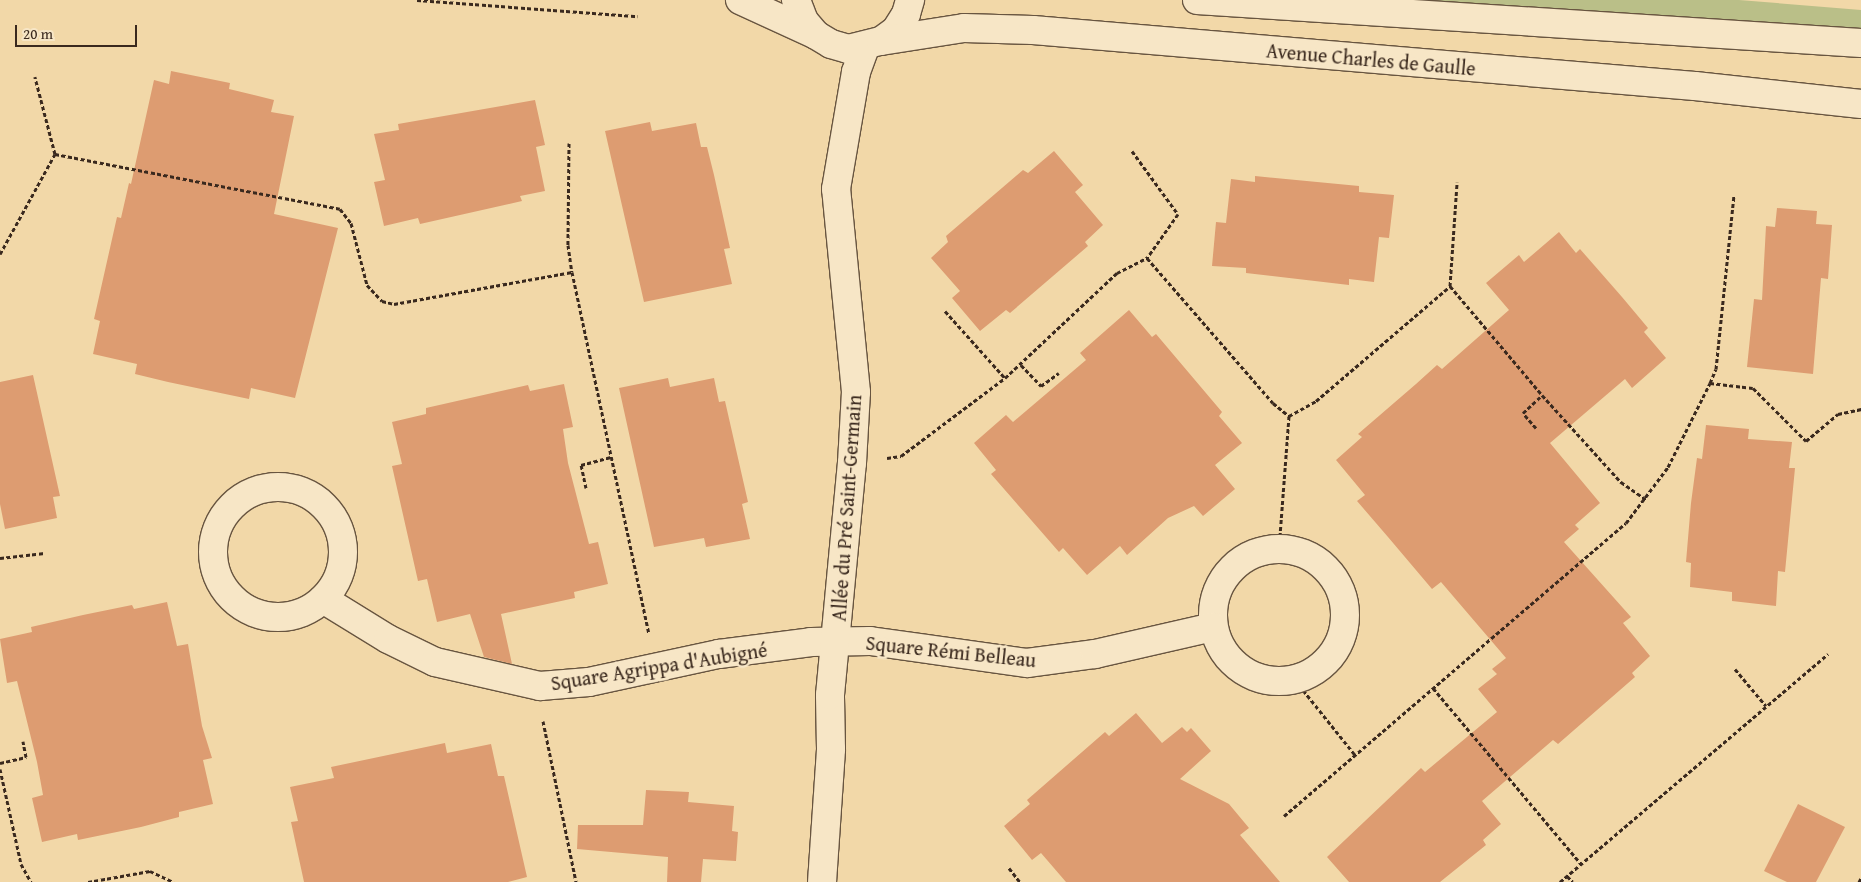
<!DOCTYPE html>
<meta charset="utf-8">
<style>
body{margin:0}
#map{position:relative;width:1861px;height:882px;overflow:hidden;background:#f2d8a8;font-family:"Gentium Book Plus",serif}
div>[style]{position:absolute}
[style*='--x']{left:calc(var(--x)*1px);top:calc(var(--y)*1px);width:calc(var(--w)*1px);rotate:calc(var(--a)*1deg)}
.green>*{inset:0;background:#babf88}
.building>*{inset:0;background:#dd9c71}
.path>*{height:3px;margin-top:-1.5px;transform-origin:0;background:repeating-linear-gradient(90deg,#3a291e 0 4px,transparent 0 6.5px)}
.roads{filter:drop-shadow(1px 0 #685540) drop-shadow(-1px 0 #685540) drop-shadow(0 1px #685540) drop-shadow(0 -1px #685540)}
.minor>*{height:28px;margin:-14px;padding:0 14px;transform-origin:14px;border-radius:14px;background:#f7e6c6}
.minor>.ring{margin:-14px;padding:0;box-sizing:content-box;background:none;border:28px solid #f7e6c6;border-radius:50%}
.secondary>*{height:28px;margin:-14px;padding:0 14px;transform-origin:14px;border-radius:14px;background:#f7e6c6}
span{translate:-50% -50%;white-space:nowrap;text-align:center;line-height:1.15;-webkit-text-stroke:5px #f7e6c6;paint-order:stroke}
.street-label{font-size:20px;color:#3a291e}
.scale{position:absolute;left:15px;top:25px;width:122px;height:22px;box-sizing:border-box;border:2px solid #3a291e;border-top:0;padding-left:6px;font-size:15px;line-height:18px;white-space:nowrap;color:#3a291e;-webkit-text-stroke:4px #f7e6c6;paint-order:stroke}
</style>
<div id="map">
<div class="green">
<div style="clip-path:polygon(1370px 0,1739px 0,1861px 10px,1861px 29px)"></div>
</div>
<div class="building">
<div style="clip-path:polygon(171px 71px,230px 83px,229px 89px,274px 100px,271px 112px,294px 116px,274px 214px,338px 228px,295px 398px,251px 388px,249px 399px,168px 382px,135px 374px,137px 364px,93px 354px,100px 321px,94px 319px,117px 217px,121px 218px,129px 183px,131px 184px,154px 80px,169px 84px)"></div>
<div style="clip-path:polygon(535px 100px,545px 145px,536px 147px,545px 191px,520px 196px,522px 201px,420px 224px,418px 218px,384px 226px,374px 182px,385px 180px,374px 134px,399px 130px,398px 124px)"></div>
<div style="clip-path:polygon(650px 122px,652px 131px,696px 123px,701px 147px,707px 147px,714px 175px,730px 248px,724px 249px,732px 284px,644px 302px,605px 131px)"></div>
<div style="clip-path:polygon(1054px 151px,1083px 185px,1075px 192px,1103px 225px,1085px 242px,1088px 246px,1010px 313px,1006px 310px,980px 331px,952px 298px,960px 291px,931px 258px,948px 242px,946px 236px,1023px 170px,1028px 173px)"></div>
<div style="clip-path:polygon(1255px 176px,1359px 186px,1359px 192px,1394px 195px,1389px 238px,1379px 237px,1374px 282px,1349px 279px,1349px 285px,1246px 273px,1246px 268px,1212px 266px,1216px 222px,1226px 223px,1231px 179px,1255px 182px)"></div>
<div style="clip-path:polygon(1777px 208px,1817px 211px,1816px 224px,1832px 225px,1828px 279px,1821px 278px,1813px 374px,1747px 367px,1754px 299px,1762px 300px,1766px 226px,1775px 227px)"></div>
<div style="clip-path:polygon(1559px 232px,1576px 253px,1580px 249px,1622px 297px,1648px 328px,1644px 332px,1666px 358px,1632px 388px,1625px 379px,1550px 443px,1600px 503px,1575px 525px,1579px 529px,1564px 542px,1631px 617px,1623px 623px,1650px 656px,1632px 673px,1635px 677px,1558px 744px,1553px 740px,1482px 801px,1501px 824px,1483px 840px,1486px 845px,1440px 882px,1349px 882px,1327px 857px,1421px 768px,1425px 772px,1497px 712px,1478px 689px,1497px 674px,1492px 669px,1506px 658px,1441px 582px,1432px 589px,1388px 537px,1357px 501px,1365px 495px,1336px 460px,1362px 437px,1358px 434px,1416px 384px,1437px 365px,1442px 369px,1509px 310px,1486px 283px,1519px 255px,1524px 262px)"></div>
<div style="clip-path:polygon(1129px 310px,1152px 337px,1156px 334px,1222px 412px,1219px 416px,1242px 443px,1215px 465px,1235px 489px,1203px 516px,1194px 506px,1168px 518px,1127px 555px,1120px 546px,1087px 575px,1063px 548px,1059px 552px,991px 474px,996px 470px,974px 443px,1006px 415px,1013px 422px,1086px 360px,1080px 353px)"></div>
<div style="clip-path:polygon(33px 375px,60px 496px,53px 497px,57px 518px,5px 529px,0 504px,0 382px)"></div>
<div style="clip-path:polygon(668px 378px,670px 387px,714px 378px,719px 402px,725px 401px,748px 502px,742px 504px,750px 539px,706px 547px,704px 538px,654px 547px,619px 388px)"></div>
<div style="clip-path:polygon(564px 384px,573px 427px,563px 429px,568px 463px,589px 544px,598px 542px,608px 584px,574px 592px,575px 598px,501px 614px,512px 664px,484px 657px,470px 614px,437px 622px,427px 579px,418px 581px,392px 466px,402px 464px,392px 422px,426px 414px,426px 408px,528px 385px,530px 391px)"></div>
<div style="clip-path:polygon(1706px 425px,1749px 429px,1748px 439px,1792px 442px,1789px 468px,1795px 468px,1785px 572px,1778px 571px,1776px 606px,1732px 601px,1732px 592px,1690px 587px,1691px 563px,1686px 562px,1691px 503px,1697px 458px,1702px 459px)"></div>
<div style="clip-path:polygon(167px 602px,177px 646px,188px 644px,202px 726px,212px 758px,203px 760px,213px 804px,179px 812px,179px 817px,141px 827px,78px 840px,77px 834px,42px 842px,32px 798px,43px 795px,37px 762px,17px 681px,7px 683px,0 639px,32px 632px,31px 627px,83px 615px,132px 605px,134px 609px)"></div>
<div style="clip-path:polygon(1136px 713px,1162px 743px,1182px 727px,1187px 732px,1191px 728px,1211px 751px,1180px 779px,1229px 804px,1249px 828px,1240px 835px,1280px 882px,1066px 882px,1041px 853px,1032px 860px,1004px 826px,1030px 804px,1027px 800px,1105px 732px,1109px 736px)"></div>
<div style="clip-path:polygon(445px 743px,447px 753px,491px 744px,498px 776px,504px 776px,527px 877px,508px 882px,304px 882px,291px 822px,298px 821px,290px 787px,334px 778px,331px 767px)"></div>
<div style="clip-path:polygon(646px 790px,689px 792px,688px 802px,734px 806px,732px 831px,738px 832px,736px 861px,703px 859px,701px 882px,667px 882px,668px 857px,577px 849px,578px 825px,643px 825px)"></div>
<div style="clip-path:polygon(1798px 804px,1845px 827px,1816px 882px,1787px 882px,1764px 871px)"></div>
</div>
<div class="path">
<div style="--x:417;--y:0;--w:221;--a:4.2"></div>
<div style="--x:569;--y:143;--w:102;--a:90.6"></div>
<div style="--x:568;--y:245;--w:27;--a:82"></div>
<div style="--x:572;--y:272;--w:370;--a:78"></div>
<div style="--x:1132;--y:151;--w:78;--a:53.9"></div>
<div style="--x:1178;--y:214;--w:54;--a:125.2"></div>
<div style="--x:1147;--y:258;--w:192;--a:49"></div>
<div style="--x:1273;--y:403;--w:21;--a:39"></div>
<div style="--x:1289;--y:416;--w:132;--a:94.3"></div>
<div style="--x:55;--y:154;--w:290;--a:10.9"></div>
<div style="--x:340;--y:209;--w:18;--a:52"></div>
<div style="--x:351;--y:223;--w:64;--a:75.5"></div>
<div style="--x:367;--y:285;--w:22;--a:47"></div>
<div style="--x:382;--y:301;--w:12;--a:14"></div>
<div style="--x:394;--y:304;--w:181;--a:-10.2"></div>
<div style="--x:0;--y:254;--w:114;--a:-61.2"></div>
<div style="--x:55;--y:154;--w:80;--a:-104.6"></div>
<div style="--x:1450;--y:286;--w:143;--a:49.8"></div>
<div style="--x:1542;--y:395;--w:118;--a:47.8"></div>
<div style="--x:1621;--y:482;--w:32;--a:35"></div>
<div style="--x:945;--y:311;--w:90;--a:48.2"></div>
<div style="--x:1021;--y:365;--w:29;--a:46"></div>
<div style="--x:1041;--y:386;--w:22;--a:-36"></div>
<div style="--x:1710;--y:383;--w:15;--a:-67"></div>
<div style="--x:1716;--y:369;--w:174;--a:-84.1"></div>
<div style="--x:1289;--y:416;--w:31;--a:-29"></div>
<div style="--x:1316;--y:401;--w:177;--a:-40.6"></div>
<div style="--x:1450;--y:286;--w:104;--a:-86.1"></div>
<div style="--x:1536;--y:428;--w:20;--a:-131"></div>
<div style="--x:1523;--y:413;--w:26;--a:-43"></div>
<div style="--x:887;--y:458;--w:14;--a:-8"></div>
<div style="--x:901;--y:456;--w:130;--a:-36.9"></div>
<div style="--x:1005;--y:378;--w:154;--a:-43.2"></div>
<div style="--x:1117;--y:273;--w:34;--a:-27"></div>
<div style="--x:586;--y:488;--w:24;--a:-102"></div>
<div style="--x:581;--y:465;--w:31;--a:-15"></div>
<div style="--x:0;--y:558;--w:45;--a:-6.3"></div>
<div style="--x:1735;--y:669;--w:48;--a:50"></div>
<div style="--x:1295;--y:680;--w:96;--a:51.3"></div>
<div style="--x:1433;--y:688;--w:230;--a:49.9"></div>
<div style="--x:543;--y:721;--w:164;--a:78.4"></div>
<div style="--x:0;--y:763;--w:27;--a:-13"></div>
<div style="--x:26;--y:757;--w:16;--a:-101"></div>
<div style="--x:0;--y:769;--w:97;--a:77.5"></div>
<div style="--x:21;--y:864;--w:21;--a:61"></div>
<div style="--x:1284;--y:816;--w:450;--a:-40.6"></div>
<div style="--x:1626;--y:523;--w:70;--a:-53.1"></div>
<div style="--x:1668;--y:467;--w:94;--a:-63.4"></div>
<div style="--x:1710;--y:383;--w:43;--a:6.6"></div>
<div style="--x:1753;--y:388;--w:75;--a:45"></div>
<div style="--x:1806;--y:441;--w:42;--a:-40.2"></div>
<div style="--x:1838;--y:414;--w:24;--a:-12"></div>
<div style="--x:1009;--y:868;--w:18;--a:52"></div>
<div style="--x:1567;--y:876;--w:8;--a:45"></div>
<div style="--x:88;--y:882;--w:63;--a:-10.1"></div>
<div style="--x:150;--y:871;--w:26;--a:25"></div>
<div style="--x:1560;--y:882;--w:352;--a:-40.4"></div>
<div style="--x:1859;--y:882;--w:4;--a:-63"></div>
</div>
<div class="roads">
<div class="minor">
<div class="ring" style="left:213px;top:487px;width:102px;height:102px"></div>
<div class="ring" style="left:1213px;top:549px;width:104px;height:104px"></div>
<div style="--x:323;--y:599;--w:76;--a:31.6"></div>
<div style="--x:388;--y:639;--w:52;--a:26.1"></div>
<div style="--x:435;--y:662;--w:108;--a:12.9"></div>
<div style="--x:540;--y:686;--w:49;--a:-4.7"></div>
<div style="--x:589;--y:682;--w:133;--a:-12.2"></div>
<div style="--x:719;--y:654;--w:93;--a:-7.4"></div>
<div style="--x:811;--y:642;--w:59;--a:-1"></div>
<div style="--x:870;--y:641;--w:159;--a:8"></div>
<div style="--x:1027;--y:663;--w:69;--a:-7.5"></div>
<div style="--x:1095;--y:654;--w:121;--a:-12.9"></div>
<div style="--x:822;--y:882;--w:133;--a:-86.1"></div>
<div style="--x:831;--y:749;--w:54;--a:-91.1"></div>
<div style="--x:830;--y:695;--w:233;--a:-84.6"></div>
<div style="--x:852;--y:463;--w:71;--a:-86.8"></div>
<div style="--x:856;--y:392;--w:204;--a:-95.6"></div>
<div style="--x:836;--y:189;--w:119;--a:-80.3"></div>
<div style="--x:856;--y:72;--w:27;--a:-70"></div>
</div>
<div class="secondary">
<div style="--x:740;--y:0;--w:84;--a:24.7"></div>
<div style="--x:796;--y:0;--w:22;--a:69"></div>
<div style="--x:804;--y:21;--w:18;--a:49"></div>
<div style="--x:816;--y:35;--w:17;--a:31"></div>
<div style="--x:831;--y:44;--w:18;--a:16"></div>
<div style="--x:848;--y:49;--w:34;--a:-14"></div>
<div style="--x:881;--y:41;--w:19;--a:-36"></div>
<div style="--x:896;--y:30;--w:19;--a:-58"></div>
<div style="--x:906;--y:14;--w:15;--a:-74"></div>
<div style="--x:1197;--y:0;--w:665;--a:3.71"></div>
<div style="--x:881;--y:41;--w:84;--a:-8.9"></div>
<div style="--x:964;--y:28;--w:69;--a:1.7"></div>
<div style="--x:1033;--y:30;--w:664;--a:4.84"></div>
<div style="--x:1695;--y:86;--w:167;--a:6.2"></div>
</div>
</div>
<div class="street-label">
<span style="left:1371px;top:59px;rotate:5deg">Avenue Charles de Gaulle</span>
<span style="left:846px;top:508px;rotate:-86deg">Allée du Pré Saint-Germain</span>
<span style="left:951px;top:651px;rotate:6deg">Square Rémi Belleau</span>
<span style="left:659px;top:666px;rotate:-9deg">Square Agrippa d'Aubigné</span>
</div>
<div class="scale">20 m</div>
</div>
